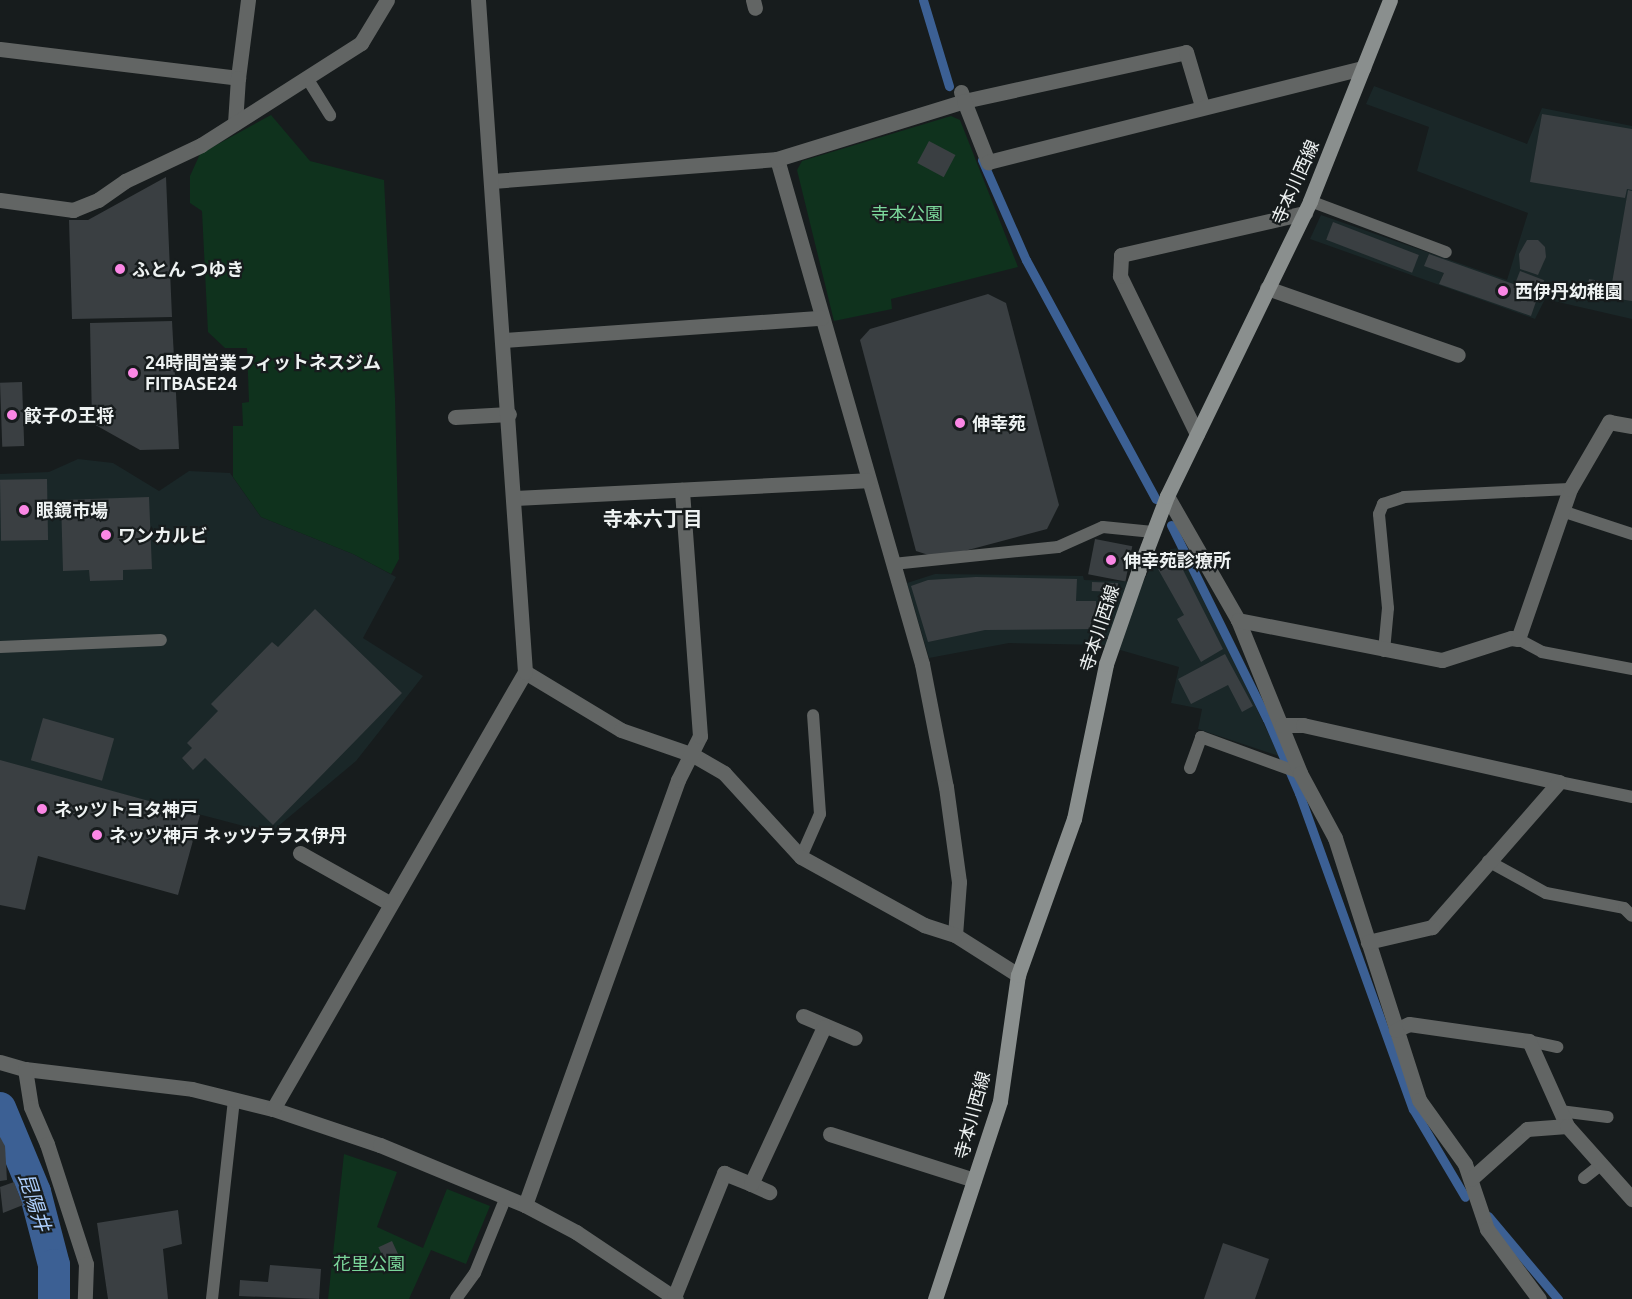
<!DOCTYPE html>
<meta charset="utf-8">
<style>
body{margin:0}
#map{position:relative;width:1632px;height:1299px;overflow:hidden;background:#171c1d;font-family:Ubuntu,"Noto Sans JP",sans-serif}
div>[style]{position:absolute}
[style*='--x']{left:calc(var(--x)*1px);top:calc(var(--y)*1px);width:calc(var(--w)*1px);rotate:calc(var(--a)*1deg)}
.built>*{inset:0;background:#1a2728}
.green>*{inset:0;background:#0f321d}
.stream>*{height:9px;margin:-4.5px;padding:0 4.5px;transform-origin:4.5px;border-radius:4.5px;background:#3c6094}
.canal>*{height:32px;margin:-16px;padding:0 16px;transform-origin:16px;border-radius:16px;background:#3c6094}
.building>*{inset:0;background:#3a3f42;transform-origin:0 0}
.lane>*{height:12px;margin:-6px;padding:0 6px;transform-origin:6px;border-radius:6px;background:#626564}
.street>*{height:15px;margin:-7.5px;padding:0 7.5px;transform-origin:7.5px;border-radius:7.5px;background:#626564}
.secondary>*{height:15px;margin:-7.5px;padding:0 7.5px;transform-origin:7.5px;border-radius:7.5px;background:#8a8f8e}
.dots>*{width:16px;height:16px;translate:-50% -50%;box-sizing:border-box;border:3px solid #171c1d;border-radius:50%}
span{translate:-50% -50%;white-space:nowrap;text-align:center;line-height:1.15;-webkit-text-stroke:4.5px #171c1d;paint-order:stroke}
.street-label{font-size:18px;color:#eef2f2}
.park-label{font-size:18px;color:#7bd79b}
.poi-label{font-size:18px;color:#eef2f2;font-weight:700}
.left{translate:0 -50%;text-align:left}
.neighbourhood-label{font-size:20px;color:#eef2f2;font-weight:700}
.water-label{font-size:20px;color:#adcefc;font-style:italic}
</style>
<div id="map">
<div class="built">
<div style="clip-path:polygon(1374px 86px,1527px 144px,1542px 108px,1632px 126px,1632px 319px,1545px 299px,1535px 319px,1310px 239px,1321px 215px,1507px 280px,1528px 213px,1417px 171px,1429px 127px,1366px 104px)"></div>
<div style="clip-path:polygon(78px 459px,113px 463px,159px 491px,189px 471px,230px 473px,261px 517px,353px 554px,396px 577px,363px 638px,423px 676px,356px 761px,270px 833px,0 762px,0 474px,49px 472px)"></div>
<div style="clip-path:polygon(1181px 548px,1279px 756px,1198px 729px,1202px 709px,1171px 703px,1179px 667px,1103px 645px,1009px 643px,929px 658px,907px 583px,935px 574px,1083px 576px,1084px 580px,1143px 582px,1155px 559px,1171px 549px)"></div>
</div>
<div class="green">
<div style="clip-path:polygon(271px 115px,310px 161px,384px 180px,395px 398px,399px 559px,391px 574px,353px 554px,261px 517px,233px 477px,233px 426px,243px 426px,242px 403px,249px 402px,247px 348px,225px 348px,208px 332px,202px 211px,190px 203px,190px 176px,200px 154px)"></div>
<div style="clip-path:polygon(951px 116px,960px 120px,1018px 267px,891px 299px,892px 309px,834px 321px,797px 170px,802px 161px)"></div>
<div style="clip-path:polygon(344px 1154px,397px 1172px,377px 1227px,423px 1248px,447px 1189px,490px 1206px,466px 1264px,431px 1250px,409px 1299px,328px 1299px)"></div>
</div>
<div class="stream">
<div style="--x:923;--y:0;--w:90;--a:73.2"></div>
<div style="--x:982;--y:160;--w:109;--a:66.3"></div>
<div style="--x:1026;--y:260;--w:272;--a:61.5"></div>
<div style="--x:1171;--y:525;--w:216;--a:63.7"></div>
<div style="--x:1267;--y:719;--w:81;--a:66.6"></div>
<div style="--x:1299;--y:793;--w:336;--a:70.2"></div>
<div style="--x:1413;--y:1109;--w:102;--a:59.4"></div>
<div style="--x:1488;--y:1216;--w:109;--a:49.9"></div>
</div>
<div class="canal">
<div style="--x:0;--y:1108;--w:91;--a:67.4"></div>
<div style="--x:35;--y:1192;--w:75;--a:75.4"></div>
<div style="--x:54;--y:1265;--w:34;--a:90"></div>
</div>
<div class="building">
<div style="clip-path:polygon(1542px 114px,1632px 129px,1632px 190px,1627px 189px,1625px 198px,1530px 182px)"></div>
<div style="left:929px;top:141px;width:30px;height:25px;rotate:28deg"></div>
<div style="clip-path:polygon(166px 177px,172px 317px,72px 319px,69px 220px,88px 220px)"></div>
<div style="clip-path:polygon(1628px 190px,1632px 191px,1632px 301px,1586px 294px,1589px 279px,1612px 283px)"></div>
<div style="left:1333px;top:222px;width:92px;height:19px;rotate:21deg"></div>
<div style="clip-path:polygon(1527px 240px,1538px 240px,1545px 247px,1546px 257px,1538px 275px,1520px 269px,1519px 254px)"></div>
<div style="clip-path:polygon(1429px 254px,1539px 293px,1531px 316px,1439px 284px,1444px 273px,1424px 266px)"></div>
<div style="left:1520px;top:271px;width:26px;height:14px;rotate:21deg"></div>
<div style="clip-path:polygon(988px 294px,1006px 303px,1059px 505px,1047px 529px,938px 558px,916px 551px,860px 340px,870px 329px)"></div>
<div style="clip-path:polygon(172px 321px,179px 449px,140px 450px,92px 423px,90px 323px)"></div>
<div style="left:22px;top:382px;width:64px;height:22px;rotate:88deg"></div>
<div style="left:47px;top:479px;width:61px;height:47px;rotate:89deg"></div>
<div style="clip-path:polygon(149px 497px,152px 569px,123px 570px,123px 580px,90px 581px,89px 570px,63px 571px,61px 500px)"></div>
<div style="left:1095px;top:539px;width:38px;height:36px;rotate:11deg"></div>
<div style="clip-path:polygon(1177px 558px,1223px 649px,1201px 662px,1177px 619px,1184px 615px,1158px 569px)"></div>
<div style="clip-path:polygon(976px 577px,1077px 579px,1076px 601px,1096px 601px,1096px 629px,985px 630px,928px 642px,911px 586px,928px 580px)"></div>
<div style="left:1092px;top:582px;width:26px;height:9px;rotate:2deg"></div>
<div style="clip-path:polygon(315px 609px,402px 693px,273px 825px,205px 758px,193px 770px,182px 758px,192px 748px,187px 743px,218px 711px,211px 704px,272px 642px,278px 647px)"></div>
<div style="clip-path:polygon(1225px 654px,1253px 706px,1242px 712px,1228px 685px,1191px 704px,1178px 679px)"></div>
<div style="left:43px;top:718px;width:74px;height:44px;rotate:16deg"></div>
<div style="clip-path:polygon(0 760px,200px 815px,178px 895px,38px 856px,25px 910px,0 905px)"></div>
<div style="clip-path:polygon(0 1137px,5px 1146px,7px 1180px,0 1181px)"></div>
<div style="clip-path:polygon(14px 1182px,23px 1205px,3px 1213px,0 1187px)"></div>
<div style="clip-path:polygon(178px 1210px,182px 1244px,163px 1249px,168px 1299px,108px 1299px,97px 1223px)"></div>
<div style="left:392px;top:1241px;width:17px;height:15px;rotate:65deg"></div>
<div style="clip-path:polygon(1223px 1243px,1269px 1259px,1255px 1299px,1204px 1299px)"></div>
<div style="clip-path:polygon(270px 1265px,321px 1269px,319px 1299px,239px 1296px,240px 1280px,268px 1282px)"></div>
</div>
<div class="lane">
<div style="--x:307;--y:78;--w:44;--a:58.1"></div>
<div style="--x:1310;--y:201;--w:145;--a:20.6"></div>
<div style="--x:1562;--y:511;--w:74;--a:18.2"></div>
<div style="--x:893;--y:564;--w:166;--a:-5.9"></div>
<div style="--x:1058;--y:547;--w:49;--a:-24"></div>
<div style="--x:1103;--y:527;--w:50;--a:5.7"></div>
<div style="--x:1518;--y:639;--w:27;--a:28"></div>
<div style="--x:1542;--y:652;--w:92;--a:10.7"></div>
<div style="--x:0;--y:647;--w:161;--a:-2.5"></div>
<div style="--x:1384;--y:651;--w:43;--a:-84.7"></div>
<div style="--x:1388;--y:608;--w:94;--a:-95.5"></div>
<div style="--x:1379;--y:514;--w:11;--a:-68"></div>
<div style="--x:1383;--y:504;--w:22;--a:-18"></div>
<div style="--x:1404;--y:497;--w:166;--a:-2.8"></div>
<div style="--x:1190;--y:768;--w:33;--a:-70"></div>
<div style="--x:1201;--y:737;--w:105;--a:20"></div>
<div style="--x:1559;--y:782;--w:75;--a:11.6"></div>
<div style="--x:801;--y:857;--w:47;--a:-66.2"></div>
<div style="--x:820;--y:814;--w:99;--a:-94"></div>
<div style="--x:1488;--y:861;--w:66;--a:28.9"></div>
<div style="--x:1546;--y:893;--w:79;--a:10.9"></div>
<div style="--x:1624;--y:908;--w:11;--a:45"></div>
<div style="--x:1529;--y:1041;--w:29;--a:12"></div>
<div style="--x:1560;--y:1111;--w:48;--a:7.1"></div>
<div style="--x:1584;--y:1178;--w:23;--a:-38"></div>
<div style="--x:212;--y:1299;--w:201;--a:-83.7"></div>
<div style="--x:456;--y:1299;--w:32;--a:-54"></div>
<div style="--x:475;--y:1273;--w:82;--a:-67.8"></div>
</div>
<div class="street">
<div style="--x:753;--y:0;--w:8;--a:76"></div>
<div style="--x:0;--y:49;--w:240;--a:6.9"></div>
<div style="--x:238;--y:78;--w:79;--a:-82.7"></div>
<div style="--x:961;--y:92;--w:9;--a:72"></div>
<div style="--x:964;--y:101;--w:227;--a:-12.4"></div>
<div style="--x:1186;--y:52;--w:56;--a:73.5"></div>
<div style="--x:235;--y:123;--w:45;--a:-86.2"></div>
<div style="--x:777;--y:159;--w:525;--a:73.98"></div>
<div style="--x:922;--y:664;--w:125;--a:79"></div>
<div style="--x:946;--y:787;--w:96;--a:82.2"></div>
<div style="--x:959;--y:882;--w:53;--a:94.3"></div>
<div style="--x:955;--y:935;--w:75;--a:32.4"></div>
<div style="--x:492;--y:181;--w:286;--a:-4.4"></div>
<div style="--x:777;--y:159;--w:196;--a:-17.2"></div>
<div style="--x:964;--y:101;--w:66;--a:68.5"></div>
<div style="--x:988;--y:162;--w:387;--a:-14.1"></div>
<div style="--x:0;--y:200;--w:74;--a:7.8"></div>
<div style="--x:73;--y:210;--w:27;--a:-22"></div>
<div style="--x:98;--y:200;--w:33;--a:-35"></div>
<div style="--x:125;--y:181;--w:84;--a:-25.3"></div>
<div style="--x:201;--y:145;--w:190;--a:-32.5"></div>
<div style="--x:361;--y:43;--w:50;--a:-58.8"></div>
<div style="--x:1267;--y:288;--w:202;--a:19.3"></div>
<div style="--x:503;--y:340;--w:319;--a:-4"></div>
<div style="--x:455;--y:417;--w:54;--a:-3.2"></div>
<div style="--x:1197;--y:434;--w:176;--a:-116"></div>
<div style="--x:1120;--y:276;--w:21;--a:-87"></div>
<div style="--x:1121;--y:255;--w:189;--a:-12.9"></div>
<div style="--x:1167;--y:496;--w:143;--a:60.2"></div>
<div style="--x:1238;--y:620;--w:165;--a:67.9"></div>
<div style="--x:1300;--y:773;--w:74;--a:61.7"></div>
<div style="--x:1335;--y:838;--w:275;--a:72.2"></div>
<div style="--x:1419;--y:1100;--w:79;--a:54.3"></div>
<div style="--x:1465;--y:1164;--w:69;--a:71.3"></div>
<div style="--x:1487;--y:1229;--w:87;--a:53.4"></div>
<div style="--x:515;--y:498;--w:352;--a:-2.9"></div>
<div style="--x:1238;--y:620;--w:208;--a:11.1"></div>
<div style="--x:1442;--y:660;--w:72;--a:-17.7"></div>
<div style="--x:1511;--y:638;--w:7;--a:8"></div>
<div style="--x:1518;--y:639;--w:159;--a:-70.9"></div>
<div style="--x:1570;--y:489;--w:78;--a:-59.8"></div>
<div style="--x:1609;--y:422;--w:23;--a:10"></div>
<div style="--x:525;--y:672;--w:112;--a:31.1"></div>
<div style="--x:621;--y:730;--w:76;--a:19.1"></div>
<div style="--x:693;--y:755;--w:36;--a:30"></div>
<div style="--x:724;--y:773;--w:114;--a:47.5"></div>
<div style="--x:801;--y:857;--w:141;--a:28.9"></div>
<div style="--x:924;--y:925;--w:33;--a:18"></div>
<div style="--x:1282;--y:725;--w:21;--a:0"></div>
<div style="--x:1303;--y:725;--w:262;--a:12.6"></div>
<div style="--x:1559;--y:782;--w:193;--a:131.2"></div>
<div style="--x:1432;--y:927;--w:66;--a:166.8"></div>
<div style="--x:300;--y:853;--w:104;--a:29.3"></div>
<div style="--x:803;--y:1016;--w:56;--a:22.9"></div>
<div style="--x:1396;--y:1030;--w:14;--a:-25"></div>
<div style="--x:1409;--y:1024;--w:121;--a:8.1"></div>
<div style="--x:1529;--y:1041;--w:93;--a:65.9"></div>
<div style="--x:0;--y:1062;--w:26;--a:16"></div>
<div style="--x:25;--y:1069;--w:168;--a:6.8"></div>
<div style="--x:192;--y:1089;--w:83;--a:13.9"></div>
<div style="--x:273;--y:1109;--w:113;--a:18.6"></div>
<div style="--x:380;--y:1145;--w:157;--a:22.5"></div>
<div style="--x:525;--y:1205;--w:58;--a:27.9"></div>
<div style="--x:576;--y:1232;--w:120;--a:33.8"></div>
<div style="--x:25;--y:1069;--w:38;--a:81"></div>
<div style="--x:31;--y:1107;--w:40;--a:66.6"></div>
<div style="--x:47;--y:1144;--w:126;--a:72"></div>
<div style="--x:86;--y:1264;--w:35;--a:92"></div>
<div style="--x:273;--y:1109;--w:504;--a:-60.03"></div>
<div style="--x:525;--y:672;--w:674;--a:-94"></div>
<div style="--x:830;--y:1134;--w:151;--a:17.7"></div>
<div style="--x:1471;--y:1179;--w:75;--a:-41.8"></div>
<div style="--x:1527;--y:1129;--w:40;--a:-4.3"></div>
<div style="--x:1567;--y:1126;--w:98;--a:48.3"></div>
<div style="--x:751;--y:1184;--w:20;--a:24"></div>
<div style="--x:525;--y:1205;--w:452;--a:-70.2"></div>
<div style="--x:678;--y:780;--w:49;--a:-63.4"></div>
<div style="--x:700;--y:736;--w:247;--a:-94.2"></div>
<div style="--x:674;--y:1297;--w:134;--a:-68"></div>
<div style="--x:724;--y:1173;--w:29;--a:22"></div>
<div style="--x:751;--y:1184;--w:173;--a:-65.1"></div>
</div>
<div class="secondary">
<div style="--x:935;--y:1299;--w:208;--a:-71.8"></div>
<div style="--x:1000;--y:1101;--w:127;--a:-81.9"></div>
<div style="--x:1018;--y:975;--w:166;--a:-70.3"></div>
<div style="--x:1074;--y:819;--w:158;--a:-78.3"></div>
<div style="--x:1106;--y:664;--w:97;--a:-70.8"></div>
<div style="--x:1138;--y:572;--w:81;--a:-69.1"></div>
<div style="--x:1167;--y:496;--w:328;--a:-64.1"></div>
<div style="--x:1310;--y:201;--w:216;--a:-68.3"></div>
</div>
<div class="dots">
<div style="left:120px;top:269px;background:#fb87e5"></div>
<div style="left:1503px;top:291px;background:#fb87e5"></div>
<div style="left:133px;top:373px;background:#fb87e5"></div>
<div style="left:12px;top:415px;background:#fb87e5"></div>
<div style="left:960px;top:423px;background:#fb87e5"></div>
<div style="left:24px;top:510px;background:#fb87e5"></div>
<div style="left:106px;top:535px;background:#fb87e5"></div>
<div style="left:1111px;top:560px;background:#fb87e5"></div>
<div style="left:42px;top:809px;background:#fb87e5"></div>
<div style="left:97px;top:835px;background:#fb87e5"></div>
</div>
<div class="street-label">
<span style="left:1295px;top:182px;rotate:-66deg">寺本川西線</span>
<span style="left:1099px;top:628px;rotate:-72deg">寺本川西線</span>
<span style="left:972px;top:1115px;rotate:-75deg">寺本川西線</span>
</div>
<div class="park-label">
<span style="left:907px;top:213px">寺本公園</span>
<span style="left:369px;top:1263px">花里公園</span>
</div>
<div class="poi-label">
<span class="left" style="left:132px;top:269px">ふとん つゆき</span>
<span class="left" style="left:1515px;top:291px">西伊丹幼稚園</span>
<span class="left" style="left:145px;top:373px">24時間営業フィットネスジム<br>FITBASE24</span>
<span class="left" style="left:24px;top:415px">餃子の王将</span>
<span class="left" style="left:972px;top:423px">伸幸苑</span>
<span class="left" style="left:36px;top:510px">眼鏡市場</span>
<span class="left" style="left:118px;top:535px">ワンカルビ</span>
<span class="left" style="left:1123px;top:560px">伸幸苑診療所</span>
<span class="left" style="left:54px;top:809px">ネッツトヨタ神戸</span>
<span class="left" style="left:109px;top:835px">ネッツ神戸 ネッツテラス伊丹</span>
</div>
<div class="neighbourhood-label">
<span style="left:653px;top:518px">寺本六丁目</span>
</div>
<div class="water-label">
<span style="left:35px;top:1202px;rotate:72deg">昆陽井</span>
</div>
</div>
